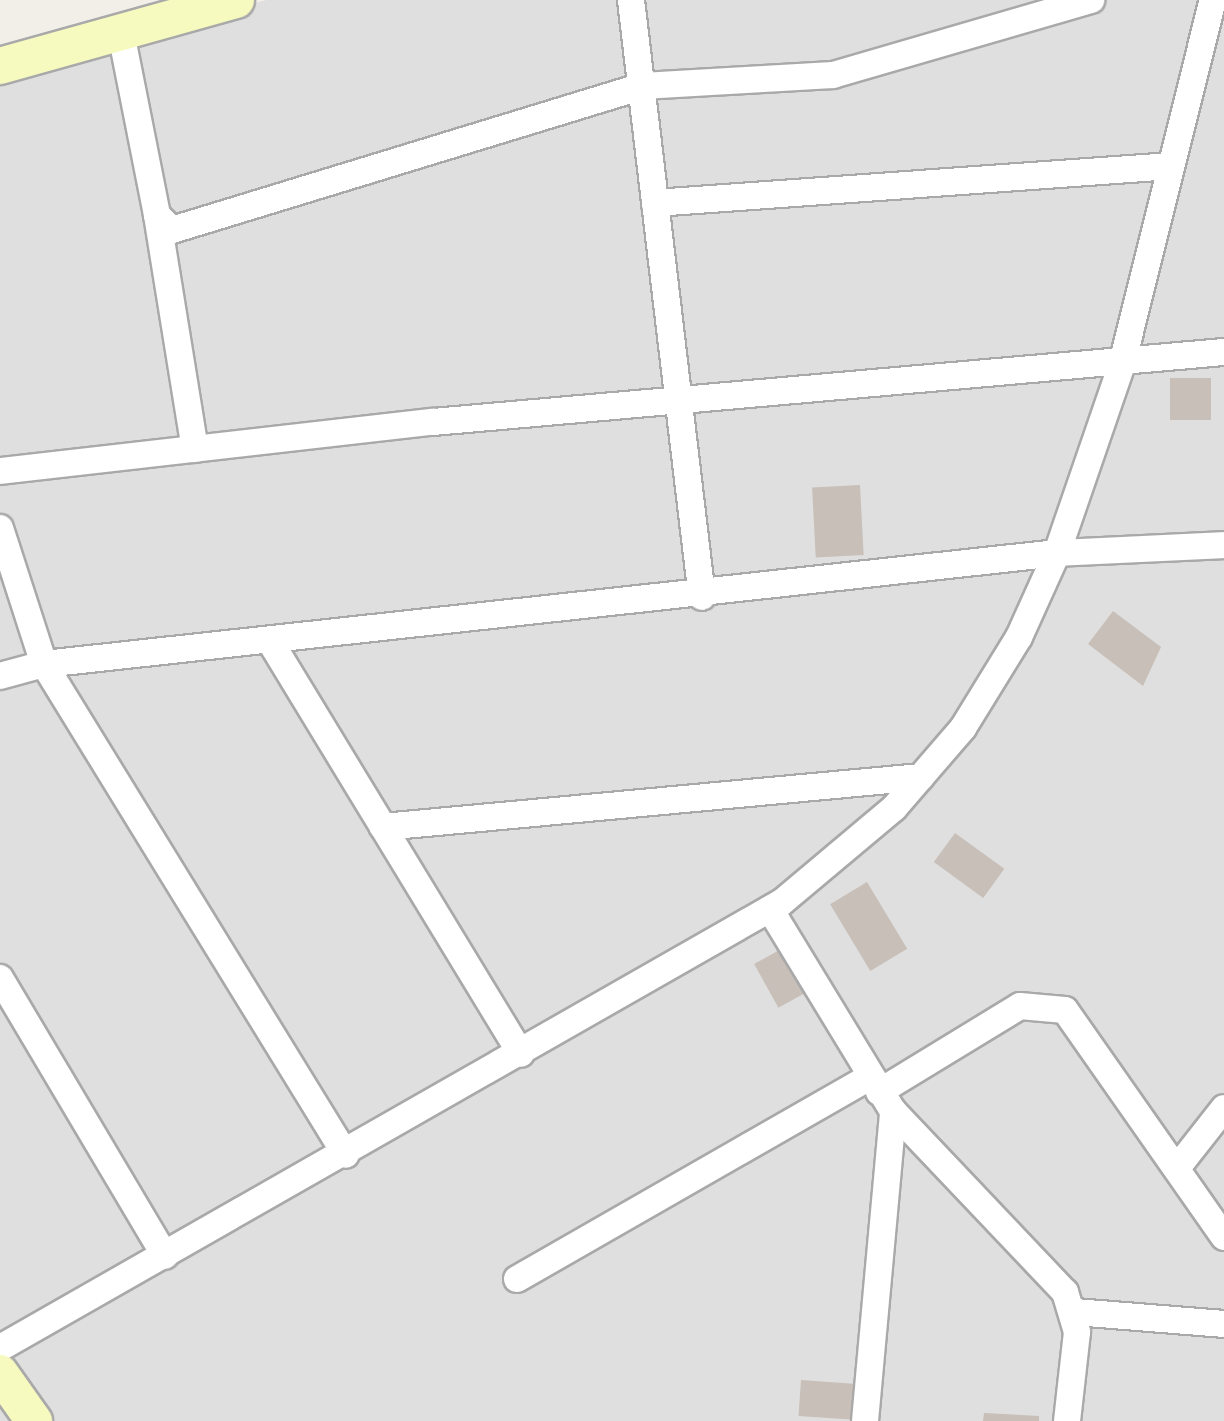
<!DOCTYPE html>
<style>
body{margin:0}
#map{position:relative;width:1224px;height:1421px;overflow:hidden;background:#f2efe9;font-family:"Sofia Sans Condensed",sans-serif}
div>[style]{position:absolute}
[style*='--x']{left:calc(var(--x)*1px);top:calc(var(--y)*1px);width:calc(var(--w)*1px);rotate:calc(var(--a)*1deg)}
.residential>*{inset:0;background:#e0dfdf}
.building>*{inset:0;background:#c7bfb8;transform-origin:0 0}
.roads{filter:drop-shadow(2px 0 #a9a9a9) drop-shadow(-2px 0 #a9a9a9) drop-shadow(0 2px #a9a9a9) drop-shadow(0 -2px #a9a9a9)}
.street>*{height:26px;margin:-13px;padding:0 13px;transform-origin:13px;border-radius:13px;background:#fff}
.secondary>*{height:36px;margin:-18px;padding:0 18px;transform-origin:18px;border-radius:18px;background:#f7fabf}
span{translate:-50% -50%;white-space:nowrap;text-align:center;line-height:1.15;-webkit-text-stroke:7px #fff;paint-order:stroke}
</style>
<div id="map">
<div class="residential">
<div style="clip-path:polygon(266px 0,1224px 0,1224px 1421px,0 1421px,0 72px)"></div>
</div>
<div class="building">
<div style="left:1170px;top:378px;width:41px;height:42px"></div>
<div style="left:860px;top:485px;width:70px;height:48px;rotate:87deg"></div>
<div style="clip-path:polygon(1113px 611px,1161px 647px,1143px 686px,1088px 644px)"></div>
<div style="left:955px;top:833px;width:61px;height:36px;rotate:36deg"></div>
<div style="left:867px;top:882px;width:78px;height:43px;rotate:59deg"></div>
<div style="left:783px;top:948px;width:50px;height:33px;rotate:61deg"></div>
<div style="left:801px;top:1380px;width:56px;height:36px;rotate:4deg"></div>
<div style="clip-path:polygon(984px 1413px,1039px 1416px,1039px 1421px,983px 1421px)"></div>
</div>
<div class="roads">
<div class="street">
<div style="--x:631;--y:0;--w:601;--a:83.22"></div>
<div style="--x:121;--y:33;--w:186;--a:78.8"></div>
<div style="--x:157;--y:215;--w:21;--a:45"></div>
<div style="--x:172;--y:230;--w:492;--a:-17"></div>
<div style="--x:642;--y:86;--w:191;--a:-3.3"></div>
<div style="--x:833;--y:75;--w:269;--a:-16.2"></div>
<div style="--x:655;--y:203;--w:517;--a:-4.1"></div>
<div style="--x:157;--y:215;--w:237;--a:80.8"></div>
<div style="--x:0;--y:471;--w:436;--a:-6.5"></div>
<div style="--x:433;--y:422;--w:794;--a:-5.06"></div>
<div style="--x:0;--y:528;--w:143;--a:72.1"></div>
<div style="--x:44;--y:664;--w:576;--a:58.41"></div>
<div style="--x:270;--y:641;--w:483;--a:58.7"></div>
<div style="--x:0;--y:676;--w:46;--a:-15.3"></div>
<div style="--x:44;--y:664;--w:1019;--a:-6.25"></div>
<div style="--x:1057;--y:553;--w:167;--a:-2.7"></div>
<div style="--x:383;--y:827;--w:540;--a:-5.31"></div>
<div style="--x:770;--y:909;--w:237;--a:58.7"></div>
<div style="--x:893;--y:1111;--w:250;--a:46.5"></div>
<div style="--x:1065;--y:1292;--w:42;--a:73.3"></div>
<div style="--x:1077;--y:1332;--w:90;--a:96.4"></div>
<div style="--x:0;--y:978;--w:323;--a:59.3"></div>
<div style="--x:879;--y:1092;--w:165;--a:-31.4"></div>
<div style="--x:1020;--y:1006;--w:45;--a:5.1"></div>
<div style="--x:1065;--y:1010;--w:277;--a:55"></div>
<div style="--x:1177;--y:1168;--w:76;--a:-51.9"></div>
<div style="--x:517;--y:1279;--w:406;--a:-29.8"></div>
<div style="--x:1075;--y:1312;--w:149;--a:4.6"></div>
<div style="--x:0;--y:1348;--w:900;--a:-29.7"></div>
<div style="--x:782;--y:902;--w:146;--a:-40"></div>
<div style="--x:894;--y:808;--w:106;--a:-49.2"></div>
<div style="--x:963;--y:728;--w:107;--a:-58.4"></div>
<div style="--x:1019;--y:637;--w:92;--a:-65.7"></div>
<div style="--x:1057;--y:553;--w:200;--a:-71"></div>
<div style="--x:1122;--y:364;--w:375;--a:-76"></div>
<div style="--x:865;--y:1421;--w:311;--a:-84.8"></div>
</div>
<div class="secondary">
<div style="--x:0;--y:66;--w:245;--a:-15.6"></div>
<div style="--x:0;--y:1373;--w:59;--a:54.7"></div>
</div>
</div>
</div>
